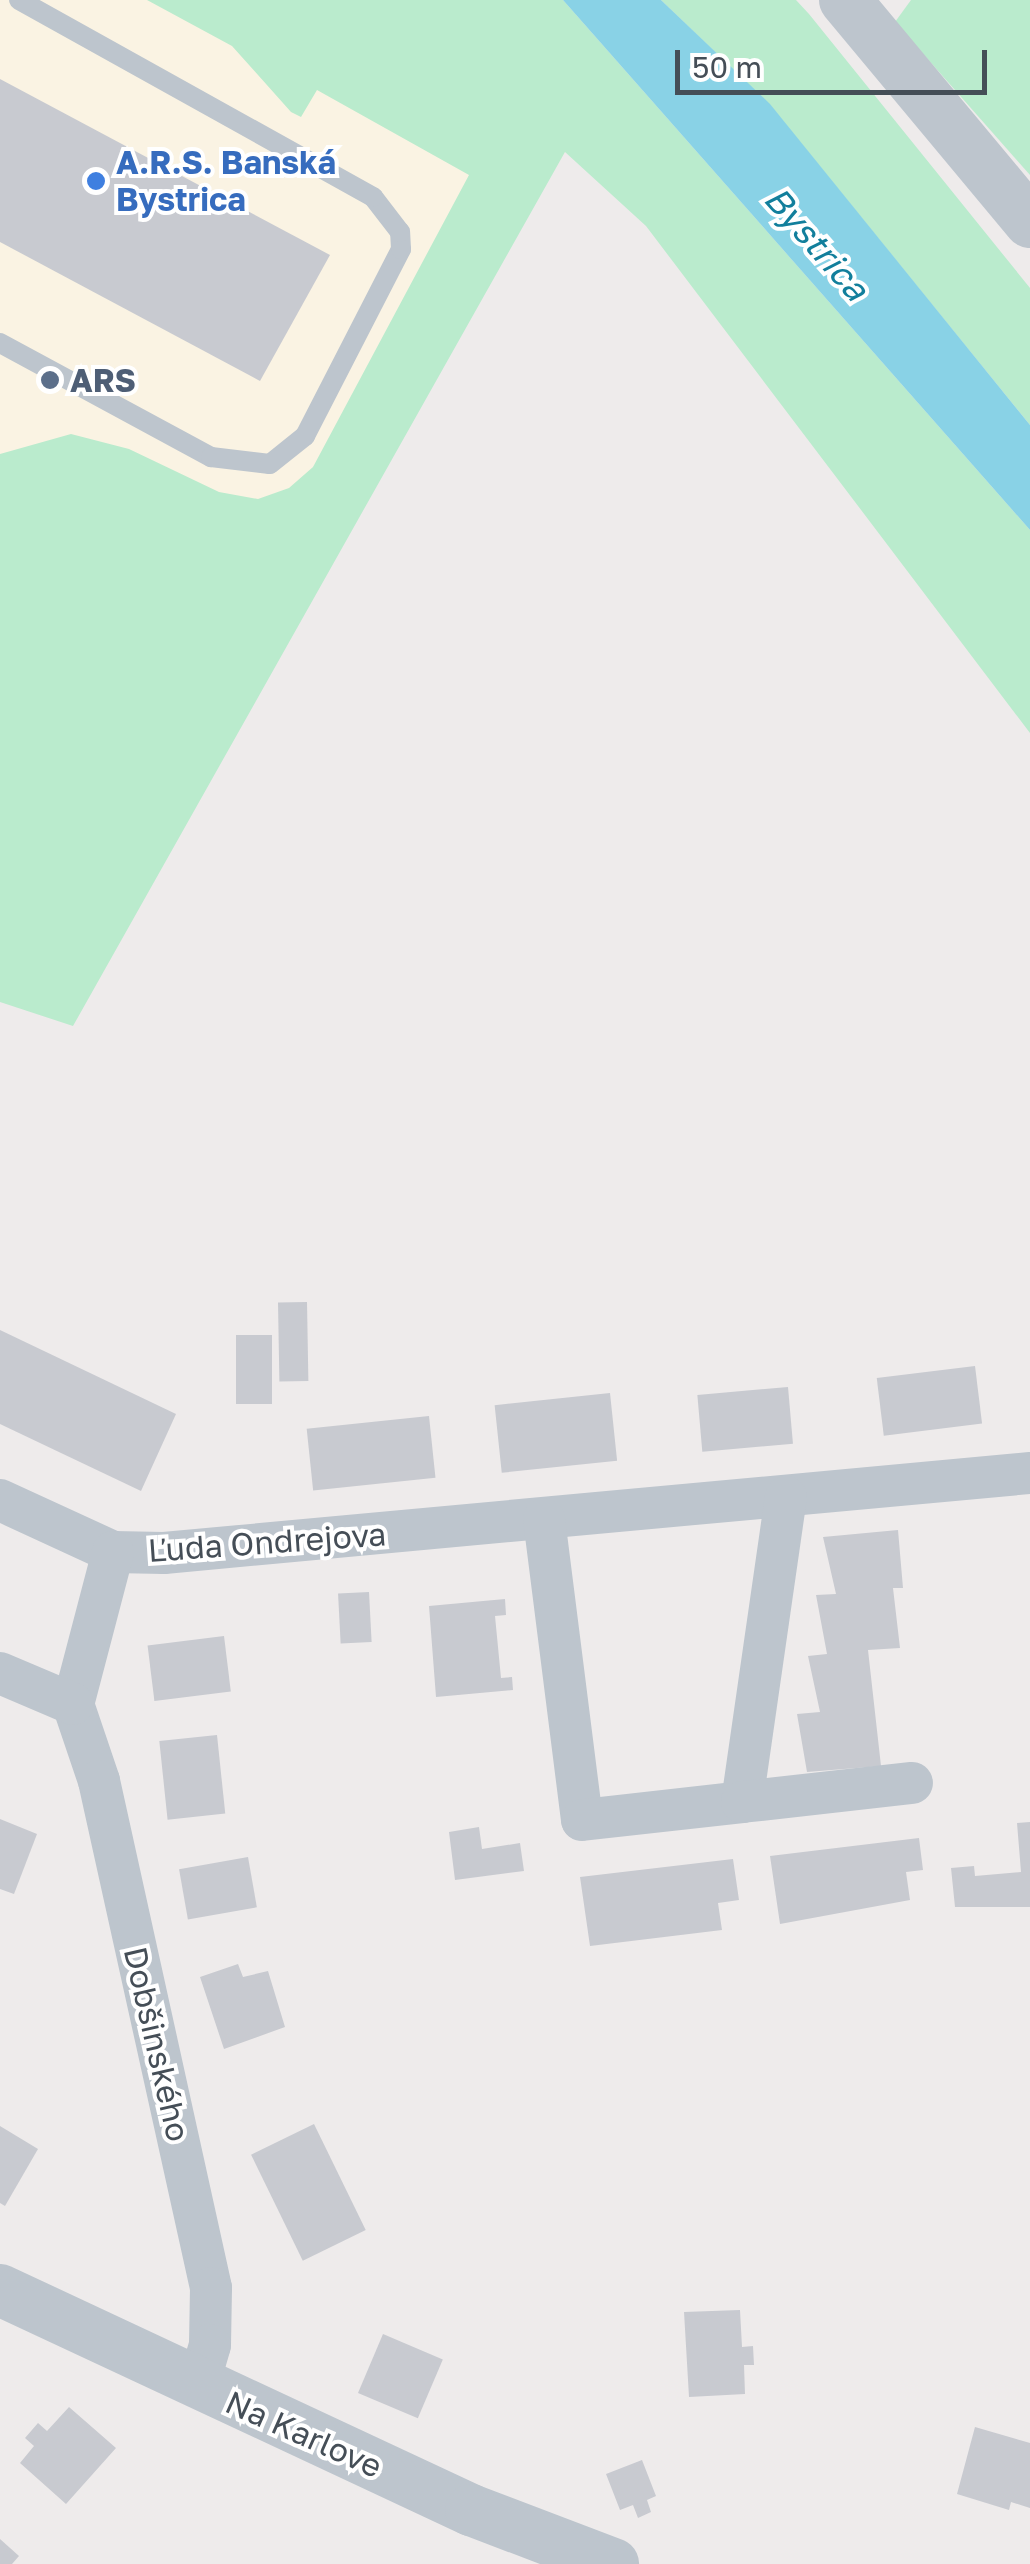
<!DOCTYPE html>
<meta charset="utf-8">
<style>
body{margin:0}
#map{position:relative;width:1030px;height:2564px;overflow:hidden;background:#eeebeb;font-family:"Golos Text",sans-serif}
div>[style]{position:absolute}
[style*='--x']{left:calc(var(--x)*1px);top:calc(var(--y)*1px);width:calc(var(--w)*1px);rotate:calc(var(--a)*1deg)}
.commercial>*{inset:0;background:#faf3e3}
.green>*{inset:0;background:#baebcd}
.water>*{inset:0;background:#89d2e6}
.building>*{inset:0;background:#c8cad0;transform-origin:0 0}
.service>*{height:20px;margin:-10px;padding:0 10px;transform-origin:10px;border-radius:10px;background:#bdc5cd}
.minor>*{height:42px;margin:-21px;padding:0 21px;transform-origin:21px;border-radius:21px;background:#bdc5cd}
.tertiary>*{height:52px;margin:-26px;padding:0 26px;transform-origin:26px;border-radius:26px;background:#bdc5cd}
.dots>*{width:28px;height:28px;translate:-50% -50%;box-sizing:border-box;border:5px solid #fff;border-radius:50%}
span{translate:-50% -50%;white-space:nowrap;text-align:center;line-height:1.15;-webkit-text-stroke:8px #fff;paint-order:stroke}
.shop-label{font-size:32px;color:#366cbe;font-weight:700}
.left{translate:0 -50%;text-align:left}
.service-label{font-size:32px;color:#4e5e75;font-weight:700}
.street-label{font-size:32px;color:#454e57}
.water-label{font-size:35px;color:#127f9c;font-style:italic}
.scale{position:absolute;left:675px;top:50px;width:312px;height:45px;box-sizing:border-box;border:5px solid #454e57;border-top:0;padding-left:12px;font-size:30px;line-height:35px;white-space:nowrap;color:#454e57;-webkit-text-stroke:8px #fff;paint-order:stroke}
</style>
<div id="map">
<div class="commercial">
<div style="clip-path:polygon(0 0,386px 0,565px 152px,314px 574px,0 495px)"></div>
</div>
<div class="green">
<div style="clip-path:polygon(147px 0,563px 0,1030px 530px,1030px 733px,646px 226px,565px 152px,73px 1026px,0 1002px,0 454px,71px 434px,129px 449px,219px 492px,258px 499px,289px 488px,313px 467px,469px 175px,317px 90px,301px 117px,291px 112px,232px 46px)"></div>
<div style="clip-path:polygon(661px 0,796px 0,809px 14px,1030px 288px,1030px 425px,770px 105px)"></div>
<div style="clip-path:polygon(911px 0,1030px 0,1030px 175px,895px 22px)"></div>
</div>
<div class="water">
<div style="clip-path:polygon(563px 0,661px 0,770px 104px,1030px 425px,1030px 530px)"></div>
</div>
<div class="building">
<div style="clip-path:polygon(0 79px,330px 255px,260px 381px,0 242px)"></div>
<div style="left:307px;top:1302px;width:79px;height:29px;rotate:89deg"></div>
<div style="clip-path:polygon(0 1330px,176px 1414px,141px 1491px,0 1424px)"></div>
<div style="left:236px;top:1335px;width:36px;height:69px"></div>
<div style="left:975px;top:1366px;width:58px;height:99px;rotate:83deg"></div>
<div style="left:788px;top:1387px;width:57px;height:91px;rotate:85deg"></div>
<div style="left:610px;top:1393px;width:68px;height:116px;rotate:84deg"></div>
<div style="left:429px;top:1416px;width:62px;height:123px;rotate:84deg"></div>
<div style="clip-path:polygon(898px 1530px,903px 1588px,893px 1588px,900px 1648px,868px 1650px,881px 1766px,807px 1772px,797px 1714px,820px 1712px,808px 1656px,827px 1654px,816px 1595px,836px 1594px,823px 1537px)"></div>
<div style="left:369px;top:1592px;width:50px;height:31px;rotate:87deg"></div>
<div style="clip-path:polygon(505px 1599px,506px 1615px,495px 1616px,501px 1678px,512px 1677px,513px 1690px,436px 1697px,429px 1606px)"></div>
<div style="left:224px;top:1636px;width:56px;height:77px;rotate:83deg"></div>
<div style="left:217px;top:1735px;width:79px;height:58px;rotate:84deg"></div>
<div style="clip-path:polygon(0 1819px,37px 1834px,14px 1894px,0 1889px)"></div>
<div style="clip-path:polygon(1030px 1822px,1030px 1907px,955px 1907px,951px 1868px,974px 1866px,975px 1876px,1021px 1872px,1017px 1823px)"></div>
<div style="clip-path:polygon(479px 1827px,482px 1849px,520px 1843px,524px 1871px,455px 1880px,449px 1832px)"></div>
<div style="clip-path:polygon(919px 1838px,923px 1870px,906px 1872px,910px 1900px,780px 1924px,770px 1856px)"></div>
<div style="left:248px;top:1857px;width:51px;height:70px;rotate:80deg"></div>
<div style="clip-path:polygon(733px 1859px,739px 1900px,718px 1903px,722px 1930px,590px 1946px,580px 1877px)"></div>
<div style="clip-path:polygon(238px 1964px,243px 1977px,268px 1971px,285px 2027px,224px 2049px,200px 1977px)"></div>
<div style="left:314px;top:2124px;width:118px;height:70px;rotate:64deg"></div>
<div style="clip-path:polygon(0 2126px,38px 2149px,5px 2206px,0 2203px)"></div>
<div style="clip-path:polygon(740px 2310px,742px 2347px,753px 2346px,754px 2365px,744px 2365px,745px 2394px,689px 2397px,684px 2312px)"></div>
<div style="left:383px;top:2334px;width:65px;height:64px;rotate:23deg"></div>
<div style="clip-path:polygon(69px 2407px,116px 2448px,66px 2504px,20px 2463px,34px 2446px,25px 2438px,38px 2423px,47px 2431px)"></div>
<div style="clip-path:polygon(975px 2427px,1030px 2443px,1030px 2508px,1011px 2502px,1009px 2510px,957px 2494px)"></div>
<div style="clip-path:polygon(642px 2460px,656px 2496px,647px 2500px,651px 2512px,638px 2518px,633px 2505px,620px 2510px,606px 2474px)"></div>
<div style="clip-path:polygon(0 2539px,19px 2556px,12px 2564px,0 2564px)"></div>
</div>
<div class="service">
<div style="--x:0;--y:343;--w:240;--a:28.4"></div>
<div style="--x:211;--y:457;--w:59;--a:6.8"></div>
<div style="--x:270;--y:464;--w:45;--a:-38.7"></div>
<div style="--x:305;--y:436;--w:210;--a:-62.8"></div>
<div style="--x:401;--y:249;--w:17;--a:-93"></div>
<div style="--x:400;--y:232;--w:44;--a:-127.6"></div>
<div style="--x:373;--y:197;--w:405;--a:-150.9"></div>
</div>
<div class="minor">
<div style="--x:0;--y:1500;--w:124;--a:24.7"></div>
<div style="--x:113;--y:1552;--w:51;--a:1.1"></div>
<div style="--x:164;--y:1553;--w:870;--a:-5.28"></div>
<div style="--x:544;--y:1519;--w:303;--a:82.8"></div>
<div style="--x:582;--y:1820;--w:161;--a:-6.4"></div>
<div style="--x:742;--y:1802;--w:308;--a:-81.8"></div>
<div style="--x:113;--y:1552;--w:157;--a:104.7"></div>
<div style="--x:73;--y:1704;--w:81;--a:71.3"></div>
<div style="--x:99;--y:1781;--w:519;--a:77.54"></div>
<div style="--x:211;--y:2288;--w:57;--a:91"></div>
<div style="--x:210;--y:2345;--w:43;--a:106.3"></div>
<div style="--x:0;--y:1673;--w:79;--a:23"></div>
<div style="--x:742;--y:1802;--w:171;--a:-6.4"></div>
</div>
<div class="tertiary">
<div style="--x:845;--y:0;--w:289;--a:50.2"></div>
<div style="--x:0;--y:2290;--w:520;--a:25.04"></div>
<div style="--x:471;--y:2510;--w:152;--a:20.8"></div>
</div>
<div class="dots">
<div style="left:96px;top:181px;background:#3f7fe0"></div>
<div style="left:50px;top:380px;background:#5c6f8a"></div>
</div>
<div class="shop-label">
<span class="left" style="left:116px;top:181px">A.R.S. Banská<br>Bystrica</span>
</div>
<div class="service-label">
<span class="left" style="left:70px;top:380px">ARS</span>
</div>
<div class="street-label">
<span style="left:267px;top:1542px;rotate:-4deg">Ľuda Ondrejova</span>
<span style="left:157px;top:2044px;rotate:77deg">Dobšinského</span>
<span style="left:304px;top:2434px;rotate:24deg">Na Karlove</span>
</div>
<div class="water-label">
<span style="left:817px;top:243px;rotate:49deg">Bystrica</span>
</div>
<div class="scale">50 m</div>
</div>
